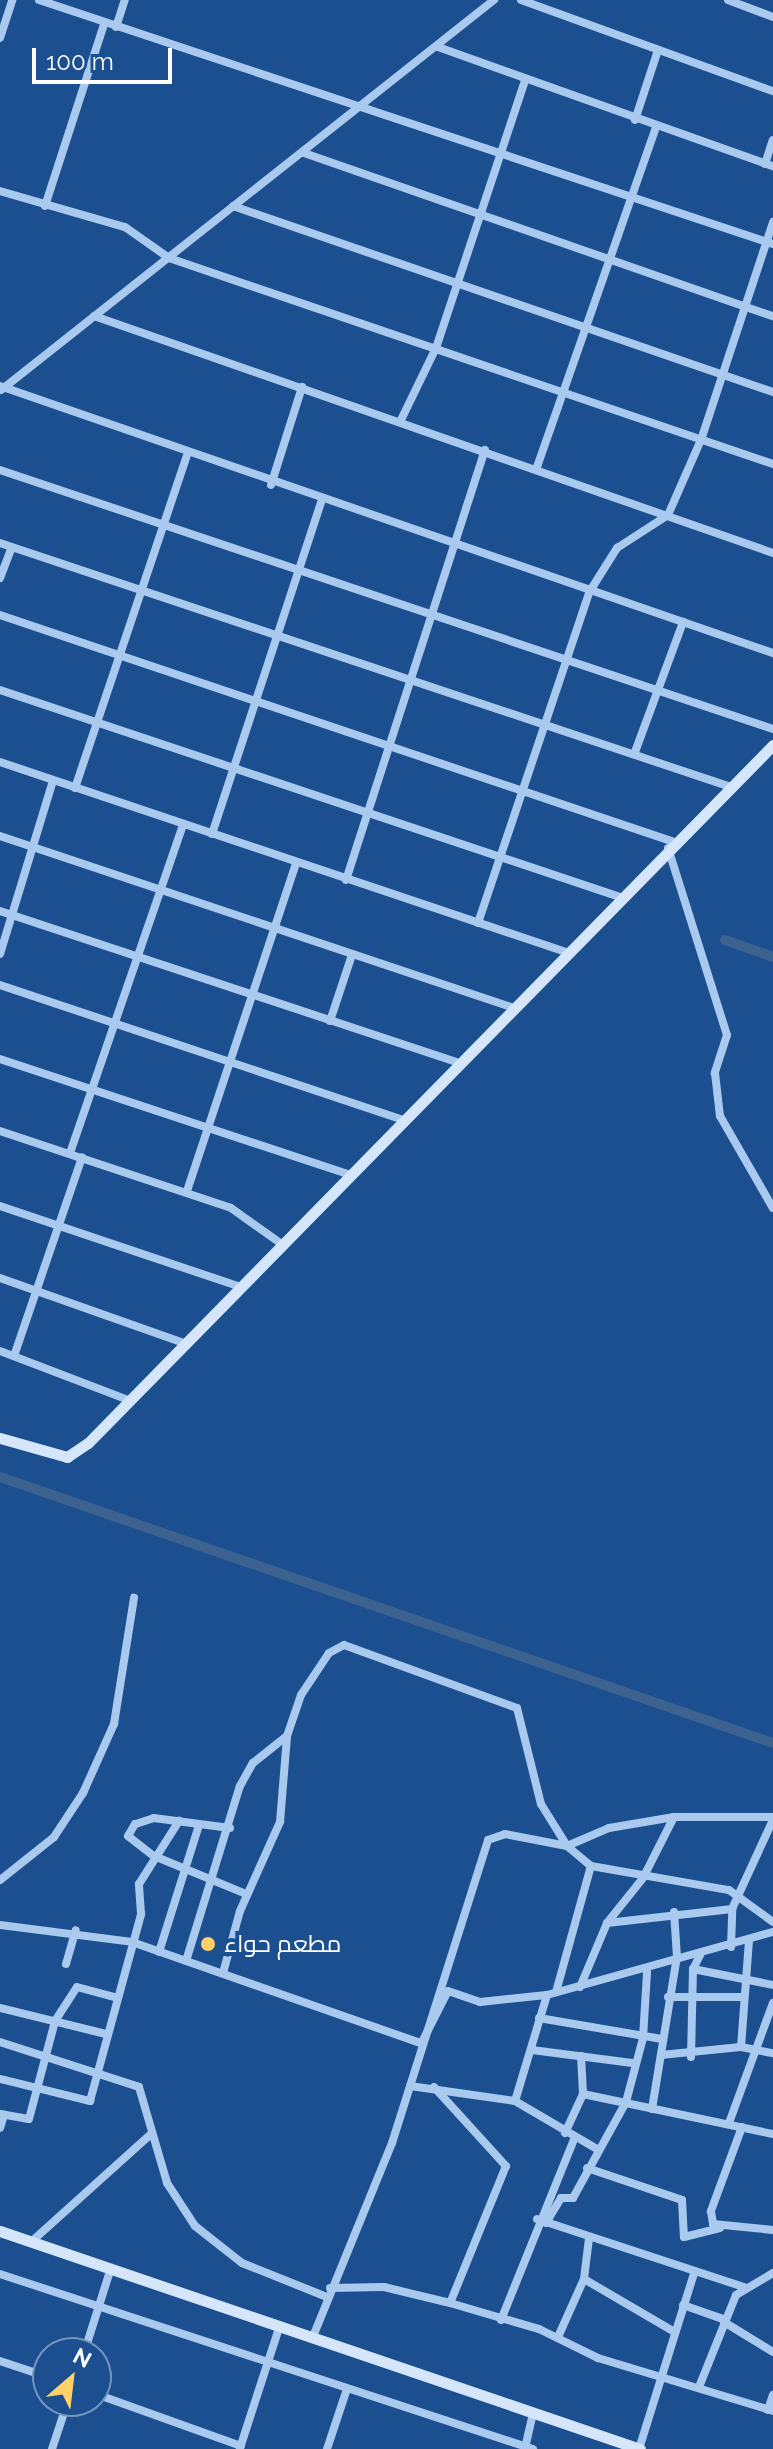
<!DOCTYPE html>
<meta charset="utf-8">
<style>
body{margin:0}
#map{position:relative;width:773px;height:2449px;overflow:hidden;background:#1b4f8f;font-family:Raleway,Cairo,sans-serif}
div>[style]{position:absolute}
[style*='--x']{left:calc(var(--x)*1px);top:calc(var(--y)*1px);width:calc(var(--w)*1px);rotate:calc(var(--a)*1deg)}
.canal>*{height:10px;margin:-5px;padding:0 5px;transform-origin:5px;border-radius:5px;background:#3c6290}
.street>*{height:8px;margin:-4px;padding:0 4px;transform-origin:4px;border-radius:4px;background:#a9c9ee}
.secondary>*{height:11px;margin:-5.5px;padding:0 5.5px;transform-origin:5.5px;border-radius:5.5px;background:#d6e6fa}
.dots>*{width:22px;height:22px;translate:-50% -50%;box-sizing:border-box;border:4px solid #1b4f8f;border-radius:50%}
span{translate:-50% -50%;white-space:nowrap;text-align:center;line-height:1.15;-webkit-text-stroke:8px #1b4f8f;paint-order:stroke}
.poi-label{font-size:24px;color:#fff}
.left{translate:0 -50%;text-align:left}
.north{position:absolute;left:32px;top:2337px;width:80px;height:80px;box-sizing:border-box;background:#1b4f8f;border:2px solid #7695bc;border-radius:50%;rotate:28deg;font-size:22px;font-weight:700;line-height:32px;text-align:center;color:#fff}
.north::after{content:'';display:block;margin:auto;width:28px;height:36px;background:#ffd166;clip-path:polygon(50% 0,100% 100%,50% 72%,0 100%)}
.scale{position:absolute;left:32px;top:48px;width:140px;height:36px;box-sizing:border-box;border:4px solid #fff;border-top:0;padding-left:10px;font-size:24px;line-height:28px;white-space:nowrap;color:#fff;-webkit-text-stroke:6px #1b4f8f;paint-order:stroke}
</style>
<div id="map">
<div class="canal">
<div style="--x:725;--y:940;--w:51;--a:19.5"></div>
<div style="--x:0;--y:1477;--w:817;--a:18.99"></div>
</div>
<div class="street">
<div style="--x:39;--y:0;--w:773;--a:18.39"></div>
<div style="--x:521;--y:0;--w:268;--a:19.9"></div>
<div style="--x:728;--y:0;--w:48;--a:20.7"></div>
<div style="--x:116;--y:27;--w:28;--a:-72"></div>
<div style="--x:0;--y:38;--w:40;--a:-72"></div>
<div style="--x:438;--y:47;--w:356;--a:19.6"></div>
<div style="--x:635;--y:120;--w:74;--a:-71.8"></div>
<div style="--x:304;--y:153;--w:497;--a:19.2"></div>
<div style="--x:765;--y:164;--w:25;--a:-72"></div>
<div style="--x:0;--y:191;--w:130;--a:16.1"></div>
<div style="--x:125;--y:227;--w:54;--a:35.2"></div>
<div style="--x:169;--y:258;--w:638;--a:18.83"></div>
<div style="--x:45;--y:206;--w:191;--a:-72"></div>
<div style="--x:233;--y:206;--w:571;--a:19.01"></div>
<div style="--x:94;--y:316;--w:719;--a:19.24"></div>
<div style="--x:0;--y:386;--w:818;--a:19.06"></div>
<div style="--x:1;--y:390;--w:629;--a:-38.35"></div>
<div style="--x:400;--y:422;--w:82;--a:-64.1"></div>
<div style="--x:436;--y:348;--w:281;--a:-71.6"></div>
<div style="--x:537;--y:467;--w:360;--a:-70.7"></div>
<div style="--x:0;--y:470;--w:815;--a:18.52"></div>
<div style="--x:271;--y:485;--w:103;--a:-72.4"></div>
<div style="--x:0;--y:543;--w:771;--a:18.46"></div>
<div style="--x:0;--y:578;--w:33;--a:-69"></div>
<div style="--x:0;--y:615;--w:711;--a:18.61"></div>
<div style="--x:0;--y:690;--w:654;--a:18.46"></div>
<div style="--x:635;--y:752;--w:139;--a:-69.7"></div>
<div style="--x:0;--y:762;--w:597;--a:18.56"></div>
<div style="--x:75;--y:788;--w:350;--a:-71.4"></div>
<div style="--x:212;--y:834;--w:349;--a:-71.8"></div>
<div style="--x:0;--y:836;--w:539;--a:18.5"></div>
<div style="--x:668;--y:848;--w:196;--a:72.5"></div>
<div style="--x:727;--y:1035;--w:40;--a:108"></div>
<div style="--x:715;--y:1073;--w:43;--a:83.4"></div>
<div style="--x:720;--y:1116;--w:106;--a:60.1"></div>
<div style="--x:346;--y:880;--w:452;--a:-72.1"></div>
<div style="--x:0;--y:911;--w:480;--a:18.3"></div>
<div style="--x:478;--y:923;--w:350;--a:-71.4"></div>
<div style="--x:590;--y:591;--w:51;--a:-57.9"></div>
<div style="--x:617;--y:548;--w:61;--a:-32.9"></div>
<div style="--x:668;--y:515;--w:82;--a:-66.3"></div>
<div style="--x:701;--y:440;--w:230;--a:-71.7"></div>
<div style="--x:0;--y:954;--w:181;--a:-73"></div>
<div style="--x:0;--y:985;--w:423;--a:18.5"></div>
<div style="--x:330;--y:1021;--w:70;--a:-71.6"></div>
<div style="--x:0;--y:1059;--w:367;--a:18.3"></div>
<div style="--x:0;--y:1131;--w:243;--a:18.4"></div>
<div style="--x:231;--y:1208;--w:60;--a:35.5"></div>
<div style="--x:70;--y:1153;--w:348;--a:-71"></div>
<div style="--x:187;--y:1191;--w:346;--a:-71.6"></div>
<div style="--x:0;--y:1206;--w:251;--a:18.6"></div>
<div style="--x:0;--y:1278;--w:195;--a:19.5"></div>
<div style="--x:0;--y:1351;--w:137;--a:20.9"></div>
<div style="--x:14;--y:1356;--w:210;--a:-71.1"></div>
<div style="--x:230;--y:1828;--w:77;--a:-172.5"></div>
<div style="--x:154;--y:1818;--w:20;--a:162"></div>
<div style="--x:135;--y:1824;--w:14;--a:120"></div>
<div style="--x:128;--y:1836;--w:33;--a:38"></div>
<div style="--x:154;--y:1856;--w:100;--a:22.4"></div>
<div style="--x:0;--y:1880;--w:69;--a:-38.5"></div>
<div style="--x:54;--y:1837;--w:53;--a:-56.6"></div>
<div style="--x:83;--y:1793;--w:76;--a:-65.8"></div>
<div style="--x:114;--y:1724;--w:128;--a:-81"></div>
<div style="--x:607;--y:1923;--w:126;--a:-6.4"></div>
<div style="--x:0;--y:1925;--w:133;--a:7.3"></div>
<div style="--x:132;--y:1942;--w:306;--a:19.3"></div>
<div style="--x:731;--y:1947;--w:38;--a:-88"></div>
<div style="--x:732;--y:1909;--w:98;--a:-65.3"></div>
<div style="--x:159;--y:1952;--w:133;--a:-72.5"></div>
<div style="--x:186;--y:1961;--w:183;--a:-72.9"></div>
<div style="--x:240;--y:1786;--w:26;--a:-61"></div>
<div style="--x:253;--y:1763;--w:43;--a:-38.5"></div>
<div style="--x:66;--y:1964;--w:35;--a:-74"></div>
<div style="--x:693;--y:1969;--w:82;--a:11.3"></div>
<div style="--x:223;--y:1973;--w:64;--a:-74.7"></div>
<div style="--x:240;--y:1911;--w:98;--a:-65.8"></div>
<div style="--x:280;--y:1822;--w:86;--a:-85.3"></div>
<div style="--x:287;--y:1736;--w:43;--a:-71.1"></div>
<div style="--x:301;--y:1695;--w:50;--a:-56.3"></div>
<div style="--x:329;--y:1653;--w:17;--a:-28"></div>
<div style="--x:344;--y:1645;--w:184;--a:20"></div>
<div style="--x:517;--y:1708;--w:99;--a:76"></div>
<div style="--x:541;--y:1804;--w:49;--a:58.2"></div>
<div style="--x:567;--y:1846;--w:31;--a:40"></div>
<div style="--x:591;--y:1866;--w:140;--a:9.9"></div>
<div style="--x:729;--y:1890;--w:54;--a:36"></div>
<div style="--x:580;--y:1987;--w:69;--a:-67.1"></div>
<div style="--x:607;--y:1923;--w:58;--a:-51.3"></div>
<div style="--x:643;--y:1878;--w:68;--a:-63.1"></div>
<div style="--x:556;--y:1992;--w:131;--a:-74.5"></div>
<div style="--x:668;--y:1997;--w:75;--a:0"></div>
<div style="--x:0;--y:2008;--w:109;--a:13.8"></div>
<div style="--x:539;--y:2018;--w:125;--a:9.7"></div>
<div style="--x:0;--y:2042;--w:146;--a:17.9"></div>
<div style="--x:139;--y:2087;--w:100;--a:73.7"></div>
<div style="--x:167;--y:2183;--w:51;--a:56.9"></div>
<div style="--x:195;--y:2226;--w:60;--a:38.2"></div>
<div style="--x:242;--y:2263;--w:92;--a:21.8"></div>
<div style="--x:422;--y:2042;--w:57;--a:-63"></div>
<div style="--x:448;--y:1991;--w:34;--a:19"></div>
<div style="--x:480;--y:2002;--w:67;--a:-6"></div>
<div style="--x:547;--y:1995;--w:235;--a:-15.6"></div>
<div style="--x:741;--y:2047;--w:107;--a:-85.7"></div>
<div style="--x:532;--y:2050;--w:101;--a:7.4"></div>
<div style="--x:661;--y:2055;--w:80;--a:-5.7"></div>
<div style="--x:741;--y:2047;--w:33;--a:11"></div>
<div style="--x:691;--y:2057;--w:88;--a:-88.7"></div>
<div style="--x:693;--y:1969;--w:16;--a:-63"></div>
<div style="--x:0;--y:2079;--w:93;--a:13.7"></div>
<div style="--x:90;--y:2101;--w:194;--a:-74.7"></div>
<div style="--x:141;--y:1914;--w:30;--a:-94"></div>
<div style="--x:139;--y:1884;--w:75;--a:-57.6"></div>
<div style="--x:410;--y:2086;--w:106;--a:8.1"></div>
<div style="--x:515;--y:2101;--w:95;--a:30.3"></div>
<div style="--x:434;--y:2087;--w:107;--a:47.7"></div>
<div style="--x:506;--y:2166;--w:148;--a:112.2"></div>
<div style="--x:583;--y:2094;--w:194;--a:11.9"></div>
<div style="--x:515;--y:2101;--w:111;--a:-73.2"></div>
<div style="--x:652;--y:2109;--w:154;--a:-80.7"></div>
<div style="--x:677;--y:1957;--w:45;--a:-93.8"></div>
<div style="--x:0;--y:2114;--w:29;--a:10"></div>
<div style="--x:29;--y:2119;--w:101;--a:-75.1"></div>
<div style="--x:55;--y:2021;--w:40;--a:-57.1"></div>
<div style="--x:77;--y:1987;--w:39;--a:15"></div>
<div style="--x:729;--y:2123;--w:128;--a:-69.9"></div>
<div style="--x:742;--y:2127;--w:90;--a:110.3"></div>
<div style="--x:711;--y:2211;--w:13;--a:81"></div>
<div style="--x:713;--y:2224;--w:60;--a:5.7"></div>
<div style="--x:0;--y:2128;--w:14;--a:-73"></div>
<div style="--x:565;--y:2133;--w:43;--a:-65.2"></div>
<div style="--x:583;--y:2094;--w:38;--a:-93"></div>
<div style="--x:587;--y:2168;--w:100;--a:18.6"></div>
<div style="--x:682;--y:2200;--w:37;--a:87"></div>
<div style="--x:684;--y:2237;--w:37;--a:-14"></div>
<div style="--x:537;--y:2219;--w:221;--a:18.2"></div>
<div style="--x:546;--y:2223;--w:29;--a:-59"></div>
<div style="--x:561;--y:2198;--w:12;--a:0"></div>
<div style="--x:573;--y:2198;--w:110;--a:-61.1"></div>
<div style="--x:626;--y:2102;--w:66;--a:-75.1"></div>
<div style="--x:643;--y:2038;--w:66;--a:-86.5"></div>
<div style="--x:31;--y:2242;--w:160;--a:-42"></div>
<div style="--x:0;--y:2274;--w:561;--a:18.18"></div>
<div style="--x:584;--y:2279;--w:103;--a:30.3"></div>
<div style="--x:330;--y:2288;--w:54;--a:-1.1"></div>
<div style="--x:384;--y:2287;--w:68;--a:13.6"></div>
<div style="--x:450;--y:2303;--w:93;--a:16.3"></div>
<div style="--x:539;--y:2329;--w:66;--a:26.2"></div>
<div style="--x:598;--y:2358;--w:183;--a:16.8"></div>
<div style="--x:683;--y:2305;--w:42;--a:19.3"></div>
<div style="--x:501;--y:2320;--w:195;--a:-68"></div>
<div style="--x:724;--y:2322;--w:57;--a:31.5"></div>
<div style="--x:558;--y:2337;--w:64;--a:-65.9"></div>
<div style="--x:584;--y:2279;--w:39;--a:-83"></div>
<div style="--x:312;--y:2339;--w:212;--a:-67.8"></div>
<div style="--x:392;--y:2143;--w:318;--a:-72.4"></div>
<div style="--x:488;--y:1840;--w:18;--a:-19"></div>
<div style="--x:505;--y:1834;--w:63;--a:11"></div>
<div style="--x:567;--y:1846;--w:46;--a:-23.2"></div>
<div style="--x:609;--y:1828;--w:66;--a:-9.6"></div>
<div style="--x:674;--y:1817;--w:99;--a:0"></div>
<div style="--x:84;--y:2353;--w:86;--a:-72.4"></div>
<div style="--x:0;--y:2361;--w:51;--a:18.4"></div>
<div style="--x:699;--y:2387;--w:99;--a:-68.1"></div>
<div style="--x:736;--y:2295;--w:43;--a:-30.7"></div>
<div style="--x:96;--y:2394;--w:154;--a:19.7"></div>
<div style="--x:768;--y:2410;--w:16;--a:-72"></div>
<div style="--x:240;--y:2448;--w:126;--a:-72"></div>
<div style="--x:525;--y:2448;--w:36;--a:-77"></div>
<div style="--x:52;--y:2449;--w:51;--a:-71.6"></div>
<div style="--x:327;--y:2449;--w:60;--a:-71.6"></div>
<div style="--x:639;--y:2449;--w:184;--a:-72.6"></div>
</div>
<div class="secondary">
<div style="--x:0;--y:1438;--w:70;--a:15.8"></div>
<div style="--x:67;--y:1457;--w:25;--a:-34"></div>
<div style="--x:88;--y:1443;--w:978;--a:-45.54"></div>
<div style="--x:0;--y:2231;--w:676;--a:18.81"></div>
</div>
<div class="dots">
<div style="left:208px;top:1944px;background:#ffd166"></div>
</div>
<div class="poi-label">
<span class="left" style="left:224px;top:1944px">مطعم حواء</span>
</div>
<div class="north">N</div>
<div class="scale">100 m</div>
</div>
